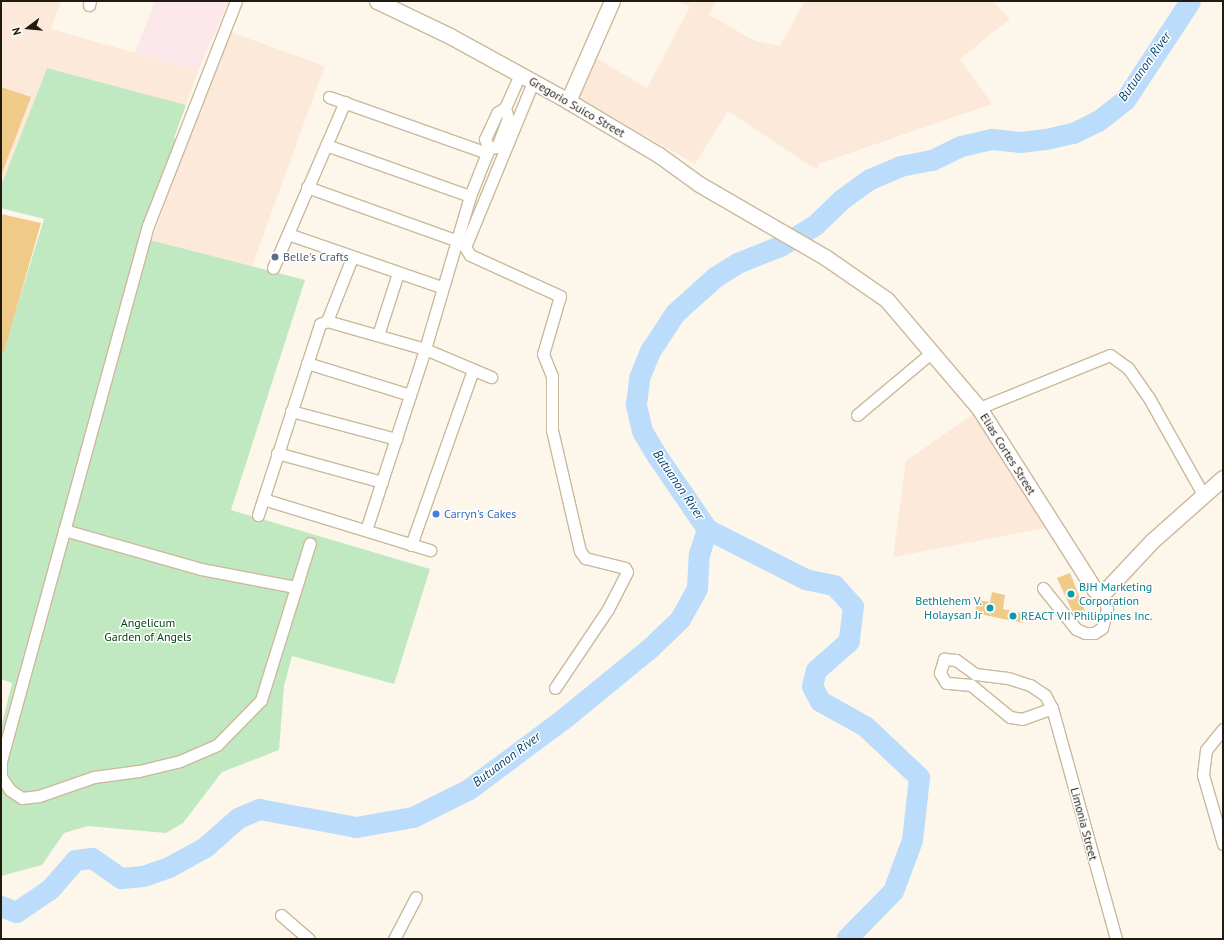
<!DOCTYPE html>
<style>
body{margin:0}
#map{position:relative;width:1224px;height:940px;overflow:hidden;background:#fdf6ea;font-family:"PT Sans",sans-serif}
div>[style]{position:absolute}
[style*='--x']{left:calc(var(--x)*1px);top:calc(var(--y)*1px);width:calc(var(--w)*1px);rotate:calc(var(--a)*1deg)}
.commercial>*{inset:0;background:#fce7ea}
.industrial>*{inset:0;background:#fde9da;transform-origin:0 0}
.green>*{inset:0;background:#c0e9c1}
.river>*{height:21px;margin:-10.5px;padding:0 10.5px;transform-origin:10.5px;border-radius:10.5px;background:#bbdcfb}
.building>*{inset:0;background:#f0ca88}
.roads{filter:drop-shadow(1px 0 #cbb99c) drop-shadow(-1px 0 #cbb99c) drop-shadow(0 1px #cbb99c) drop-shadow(0 -1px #cbb99c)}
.street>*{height:11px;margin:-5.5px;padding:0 5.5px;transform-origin:5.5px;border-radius:5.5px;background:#fff}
.secondary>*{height:15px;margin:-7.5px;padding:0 7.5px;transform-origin:7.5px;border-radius:7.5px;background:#fff}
.dots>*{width:11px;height:11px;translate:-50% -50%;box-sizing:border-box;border:2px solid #fff;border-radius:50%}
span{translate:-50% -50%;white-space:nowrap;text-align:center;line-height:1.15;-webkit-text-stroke:3px #fff;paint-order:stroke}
.street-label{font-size:12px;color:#201a0f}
.service-label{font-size:12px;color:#4e5e75}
.left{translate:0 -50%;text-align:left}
.shop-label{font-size:12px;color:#366cbe}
.culture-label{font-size:12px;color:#0d838f}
.right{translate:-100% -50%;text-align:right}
.park-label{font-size:12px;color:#044312}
.water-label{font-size:13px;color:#054876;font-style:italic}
.frame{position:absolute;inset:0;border:2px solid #201a0f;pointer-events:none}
.north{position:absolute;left:8px;top:8px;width:40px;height:40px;-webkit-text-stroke:3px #fff;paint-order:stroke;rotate:254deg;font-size:11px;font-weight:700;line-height:16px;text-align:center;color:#201a0f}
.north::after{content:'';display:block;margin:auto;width:14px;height:18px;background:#201a0f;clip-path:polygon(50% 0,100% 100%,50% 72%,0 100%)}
</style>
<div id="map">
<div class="commercial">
<div style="clip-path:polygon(155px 1px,229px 1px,198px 71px,135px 53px)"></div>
</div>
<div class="industrial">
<div style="clip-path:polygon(1px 1px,61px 1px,51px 29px,198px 71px,186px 105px,47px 68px,1px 186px)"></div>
<div style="clip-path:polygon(677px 1px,716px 1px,709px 15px,755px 41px,780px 46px,805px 1px,993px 1px,1010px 19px,960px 59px,992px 104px,818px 164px,817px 170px,728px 111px,695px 164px,575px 96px,591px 55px,647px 88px,690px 7px)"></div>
<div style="left:228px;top:31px;width:103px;height:223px;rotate:20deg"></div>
<div style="clip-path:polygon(976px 412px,1045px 528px,893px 557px,906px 461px)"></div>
</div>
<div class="green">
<div style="clip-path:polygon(47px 68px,186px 105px,174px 138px,186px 142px,150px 240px,305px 280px,231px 510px,430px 569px,394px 684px,292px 656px,284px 686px,279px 750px,222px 772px,183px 823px,166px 833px,88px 826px,64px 833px,42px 865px,1px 876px,1px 728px,12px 683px,1px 679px,1px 344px,5px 346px,44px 219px,1px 208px,1px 186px)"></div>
</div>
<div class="river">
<div style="--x:707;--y:529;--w:110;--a:27"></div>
<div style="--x:805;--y:579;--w:30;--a:12"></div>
<div style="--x:834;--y:585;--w:28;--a:48"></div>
<div style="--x:853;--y:606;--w:35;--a:97"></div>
<div style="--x:849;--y:641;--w:44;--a:138.7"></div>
<div style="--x:816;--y:670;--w:16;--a:104"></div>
<div style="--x:812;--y:686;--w:17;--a:62"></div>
<div style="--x:820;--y:701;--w:51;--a:29.1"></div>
<div style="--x:865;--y:726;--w:74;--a:43.4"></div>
<div style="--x:919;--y:777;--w:63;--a:96.3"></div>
<div style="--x:912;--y:840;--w:54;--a:110.4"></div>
<div style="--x:893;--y:891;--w:67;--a:134.4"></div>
<div style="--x:1;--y:906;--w:16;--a:22"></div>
<div style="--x:16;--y:912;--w:41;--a:-34.1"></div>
<div style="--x:50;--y:889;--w:38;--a:-49"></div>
<div style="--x:75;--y:860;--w:17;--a:-7"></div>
<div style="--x:92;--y:858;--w:35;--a:35"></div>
<div style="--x:121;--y:878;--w:22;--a:-5"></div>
<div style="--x:143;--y:876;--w:28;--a:-19"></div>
<div style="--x:169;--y:867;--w:41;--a:-29.1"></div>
<div style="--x:205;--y:847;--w:44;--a:-41.3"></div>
<div style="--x:238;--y:818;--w:23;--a:-23"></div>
<div style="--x:259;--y:809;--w:99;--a:10.5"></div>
<div style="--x:356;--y:827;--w:58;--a:-10"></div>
<div style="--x:413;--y:817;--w:63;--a:-26.6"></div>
<div style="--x:469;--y:789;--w:117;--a:-36.7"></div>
<div style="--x:563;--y:719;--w:114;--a:-39.3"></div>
<div style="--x:651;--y:647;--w:40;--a:-44"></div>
<div style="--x:680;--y:619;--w:35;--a:-61"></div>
<div style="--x:697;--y:588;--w:34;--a:-87"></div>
<div style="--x:699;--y:554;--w:26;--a:-72"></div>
<div style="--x:707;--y:529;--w:88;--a:-124.4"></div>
<div style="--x:657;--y:456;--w:29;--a:-121"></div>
<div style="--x:642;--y:431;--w:28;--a:-103"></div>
<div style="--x:636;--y:404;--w:26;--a:-83"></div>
<div style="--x:639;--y:378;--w:29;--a:-68"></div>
<div style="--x:650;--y:351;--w:45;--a:-56.7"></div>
<div style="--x:675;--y:313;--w:54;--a:-42"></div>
<div style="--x:715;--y:277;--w:26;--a:-32"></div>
<div style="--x:737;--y:263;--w:46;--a:-21.6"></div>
<div style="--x:780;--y:246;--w:41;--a:-31"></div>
<div style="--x:815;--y:225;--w:37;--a:-44"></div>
<div style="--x:842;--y:199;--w:34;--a:-36"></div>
<div style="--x:870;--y:179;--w:33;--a:-23"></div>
<div style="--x:900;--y:166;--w:33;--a:-11"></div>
<div style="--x:932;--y:160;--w:32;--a:-26"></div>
<div style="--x:961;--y:146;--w:31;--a:-13"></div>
<div style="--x:991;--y:139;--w:29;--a:6"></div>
<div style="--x:1020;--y:142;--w:26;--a:-7"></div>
<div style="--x:1046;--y:139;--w:28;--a:-13"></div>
<div style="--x:1073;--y:133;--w:28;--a:-26"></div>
<div style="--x:1098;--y:121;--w:34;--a:-38"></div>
<div style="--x:1125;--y:100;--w:118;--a:-56.7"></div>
</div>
<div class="building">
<div style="clip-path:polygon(1px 87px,31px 97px,2px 173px,1px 173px)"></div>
<div style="clip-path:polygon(1px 214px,41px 223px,4px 352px,1px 352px)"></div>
<div style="clip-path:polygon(1070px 573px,1085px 611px,1074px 615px,1057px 578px)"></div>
<div style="clip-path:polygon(992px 592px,1005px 595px,1003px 609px,1025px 614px,1023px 623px,975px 613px,977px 600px,990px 602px)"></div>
</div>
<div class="roads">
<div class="street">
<div style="--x:236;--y:1;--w:241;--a:111.4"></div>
<div style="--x:148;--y:225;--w:556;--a:105.34"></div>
<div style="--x:1;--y:761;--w:16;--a:90"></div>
<div style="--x:1;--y:777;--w:16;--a:55"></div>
<div style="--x:10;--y:790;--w:14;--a:34"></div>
<div style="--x:22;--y:798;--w:17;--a:-7"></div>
<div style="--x:39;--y:796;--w:58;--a:-19.1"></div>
<div style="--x:94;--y:777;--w:45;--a:-7.6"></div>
<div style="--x:139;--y:771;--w:42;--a:-13.7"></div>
<div style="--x:180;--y:761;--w:40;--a:-23.4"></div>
<div style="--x:217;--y:745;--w:63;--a:-45.6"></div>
<div style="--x:261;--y:700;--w:164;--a:-72.7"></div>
<div style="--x:89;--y:5;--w:4;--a:-76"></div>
<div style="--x:533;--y:82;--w:178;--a:112.4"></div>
<div style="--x:465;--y:247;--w:9;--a:58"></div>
<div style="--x:470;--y:255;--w:99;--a:24.5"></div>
<div style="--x:560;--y:296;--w:60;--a:106.3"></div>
<div style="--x:543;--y:354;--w:24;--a:68"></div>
<div style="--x:552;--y:376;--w:54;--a:90"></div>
<div style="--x:552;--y:430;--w:124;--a:77"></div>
<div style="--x:580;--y:551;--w:9;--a:54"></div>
<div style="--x:585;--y:558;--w:41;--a:14"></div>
<div style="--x:625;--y:568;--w:4;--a:63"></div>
<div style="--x:627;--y:572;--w:42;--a:117.2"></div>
<div style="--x:608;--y:609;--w:95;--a:123.9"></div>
<div style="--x:329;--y:97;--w:168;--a:19.5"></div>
<div style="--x:326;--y:145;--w:153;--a:19.5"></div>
<div style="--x:489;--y:148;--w:10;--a:-114"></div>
<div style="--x:485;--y:139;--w:29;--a:-65"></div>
<div style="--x:497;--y:113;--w:9;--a:-32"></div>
<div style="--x:307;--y:187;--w:157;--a:19.7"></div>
<div style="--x:288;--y:234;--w:162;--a:19.1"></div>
<div style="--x:273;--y:268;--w:181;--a:-66.6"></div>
<div style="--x:327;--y:321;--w:102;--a:15.9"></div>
<div style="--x:425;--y:349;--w:72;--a:23"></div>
<div style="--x:378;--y:335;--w:65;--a:-72.1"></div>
<div style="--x:307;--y:363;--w:108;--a:17.3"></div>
<div style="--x:979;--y:408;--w:141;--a:-22"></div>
<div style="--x:1110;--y:355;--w:22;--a:36"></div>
<div style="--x:1128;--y:368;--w:37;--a:55"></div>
<div style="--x:1149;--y:398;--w:112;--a:60.7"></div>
<div style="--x:291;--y:411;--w:109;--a:14.9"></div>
<div style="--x:857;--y:415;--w:97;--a:-40"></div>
<div style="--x:277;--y:453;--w:109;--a:15.4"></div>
<div style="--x:263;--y:499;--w:175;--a:17"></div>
<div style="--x:258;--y:515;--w:201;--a:-72"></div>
<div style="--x:320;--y:324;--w:8;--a:-23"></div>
<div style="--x:327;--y:321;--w:68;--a:-68.4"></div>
<div style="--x:64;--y:530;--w:142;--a:15.9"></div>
<div style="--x:201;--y:569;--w:96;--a:10.8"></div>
<div style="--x:366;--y:530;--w:190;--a:-71.9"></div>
<div style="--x:425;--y:349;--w:159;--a:-73.6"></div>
<div style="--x:470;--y:196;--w:52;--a:-68.4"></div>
<div style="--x:489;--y:148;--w:8;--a:-7"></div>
<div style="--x:497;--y:147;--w:31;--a:-69"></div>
<div style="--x:508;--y:118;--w:10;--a:-107"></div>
<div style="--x:505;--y:108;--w:36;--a:-66"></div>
<div style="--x:411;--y:545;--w:186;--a:-70.5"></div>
<div style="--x:1043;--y:588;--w:53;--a:51.2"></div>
<div style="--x:1076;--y:629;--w:10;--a:24"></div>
<div style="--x:1085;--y:633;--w:9;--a:0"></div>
<div style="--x:1094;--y:633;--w:9;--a:-32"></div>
<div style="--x:1102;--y:628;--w:20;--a:-75"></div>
<div style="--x:1107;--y:609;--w:18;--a:-106"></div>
<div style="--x:971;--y:685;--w:25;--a:-175"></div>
<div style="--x:946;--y:683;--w:12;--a:-121"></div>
<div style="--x:940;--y:673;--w:15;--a:-74"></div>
<div style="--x:944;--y:659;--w:12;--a:5"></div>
<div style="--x:956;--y:660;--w:24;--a:36"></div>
<div style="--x:975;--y:674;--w:33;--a:7"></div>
<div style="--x:1008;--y:678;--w:23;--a:18"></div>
<div style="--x:1030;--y:685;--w:18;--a:34"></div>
<div style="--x:1045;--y:695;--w:15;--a:62"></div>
<div style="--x:1052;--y:708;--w:240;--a:74.5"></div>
<div style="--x:971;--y:685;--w:50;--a:39.4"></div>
<div style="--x:1010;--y:717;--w:12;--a:9"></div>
<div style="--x:1022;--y:719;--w:32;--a:-20"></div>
<div style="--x:1223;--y:729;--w:27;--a:129"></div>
<div style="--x:1206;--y:750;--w:25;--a:97"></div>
<div style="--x:1203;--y:775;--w:72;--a:73.8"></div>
<div style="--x:281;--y:915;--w:37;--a:41"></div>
<div style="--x:394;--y:939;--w:47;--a:-62.4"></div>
</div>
<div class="secondary">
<div style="--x:377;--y:1;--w:81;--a:25.6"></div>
<div style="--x:450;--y:36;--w:135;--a:28.8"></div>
<div style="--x:568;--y:101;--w:106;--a:30.7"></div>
<div style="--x:659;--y:155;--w:49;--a:35.9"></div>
<div style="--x:699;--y:184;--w:146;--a:30.1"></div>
<div style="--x:825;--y:257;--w:75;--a:34.7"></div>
<div style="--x:887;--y:300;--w:142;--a:49.6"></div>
<div style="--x:979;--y:408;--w:216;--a:57.5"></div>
<div style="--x:1095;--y:590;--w:11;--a:0"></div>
<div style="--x:1106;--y:590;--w:67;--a:-46.8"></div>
<div style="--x:1152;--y:541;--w:95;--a:-41.6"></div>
<div style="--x:568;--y:101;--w:109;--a:-66.3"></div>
</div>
</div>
<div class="dots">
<div style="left:275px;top:257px;background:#5c6f8a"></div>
<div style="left:436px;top:514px;background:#3f7fe0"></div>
<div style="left:1071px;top:594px;background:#0f9aa8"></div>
<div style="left:990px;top:608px;background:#0f9aa8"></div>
<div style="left:1013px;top:616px;background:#0f9aa8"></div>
</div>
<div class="street-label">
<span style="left:577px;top:107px;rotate:30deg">Gregorio Suico Street</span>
<span style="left:1008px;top:454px;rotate:58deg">Elias Cortes Street</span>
<span style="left:1084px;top:824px;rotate:75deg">Limonia Street</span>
</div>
<div class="service-label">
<span class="left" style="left:283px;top:257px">Belle's Crafts</span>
</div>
<div class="shop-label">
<span class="left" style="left:444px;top:514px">Carryn's Cakes</span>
</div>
<div class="culture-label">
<span class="left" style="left:1079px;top:594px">BJH Marketing<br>Corporation</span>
<span class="right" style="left:982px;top:608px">Bethlehem V.<br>Holaysan Jr</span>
<span class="left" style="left:1021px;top:616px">REACT VII Philippines Inc.</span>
</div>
<div class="park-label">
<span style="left:148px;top:630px">Angelicum<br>Garden of Angels</span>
</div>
<div class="water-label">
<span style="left:1145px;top:67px;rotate:-55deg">Butuanon River</span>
<span style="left:678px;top:485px;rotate:56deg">Butuanon River</span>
<span style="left:507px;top:760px;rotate:-37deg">Butuanon River</span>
</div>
<div class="frame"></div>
<div class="north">N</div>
</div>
